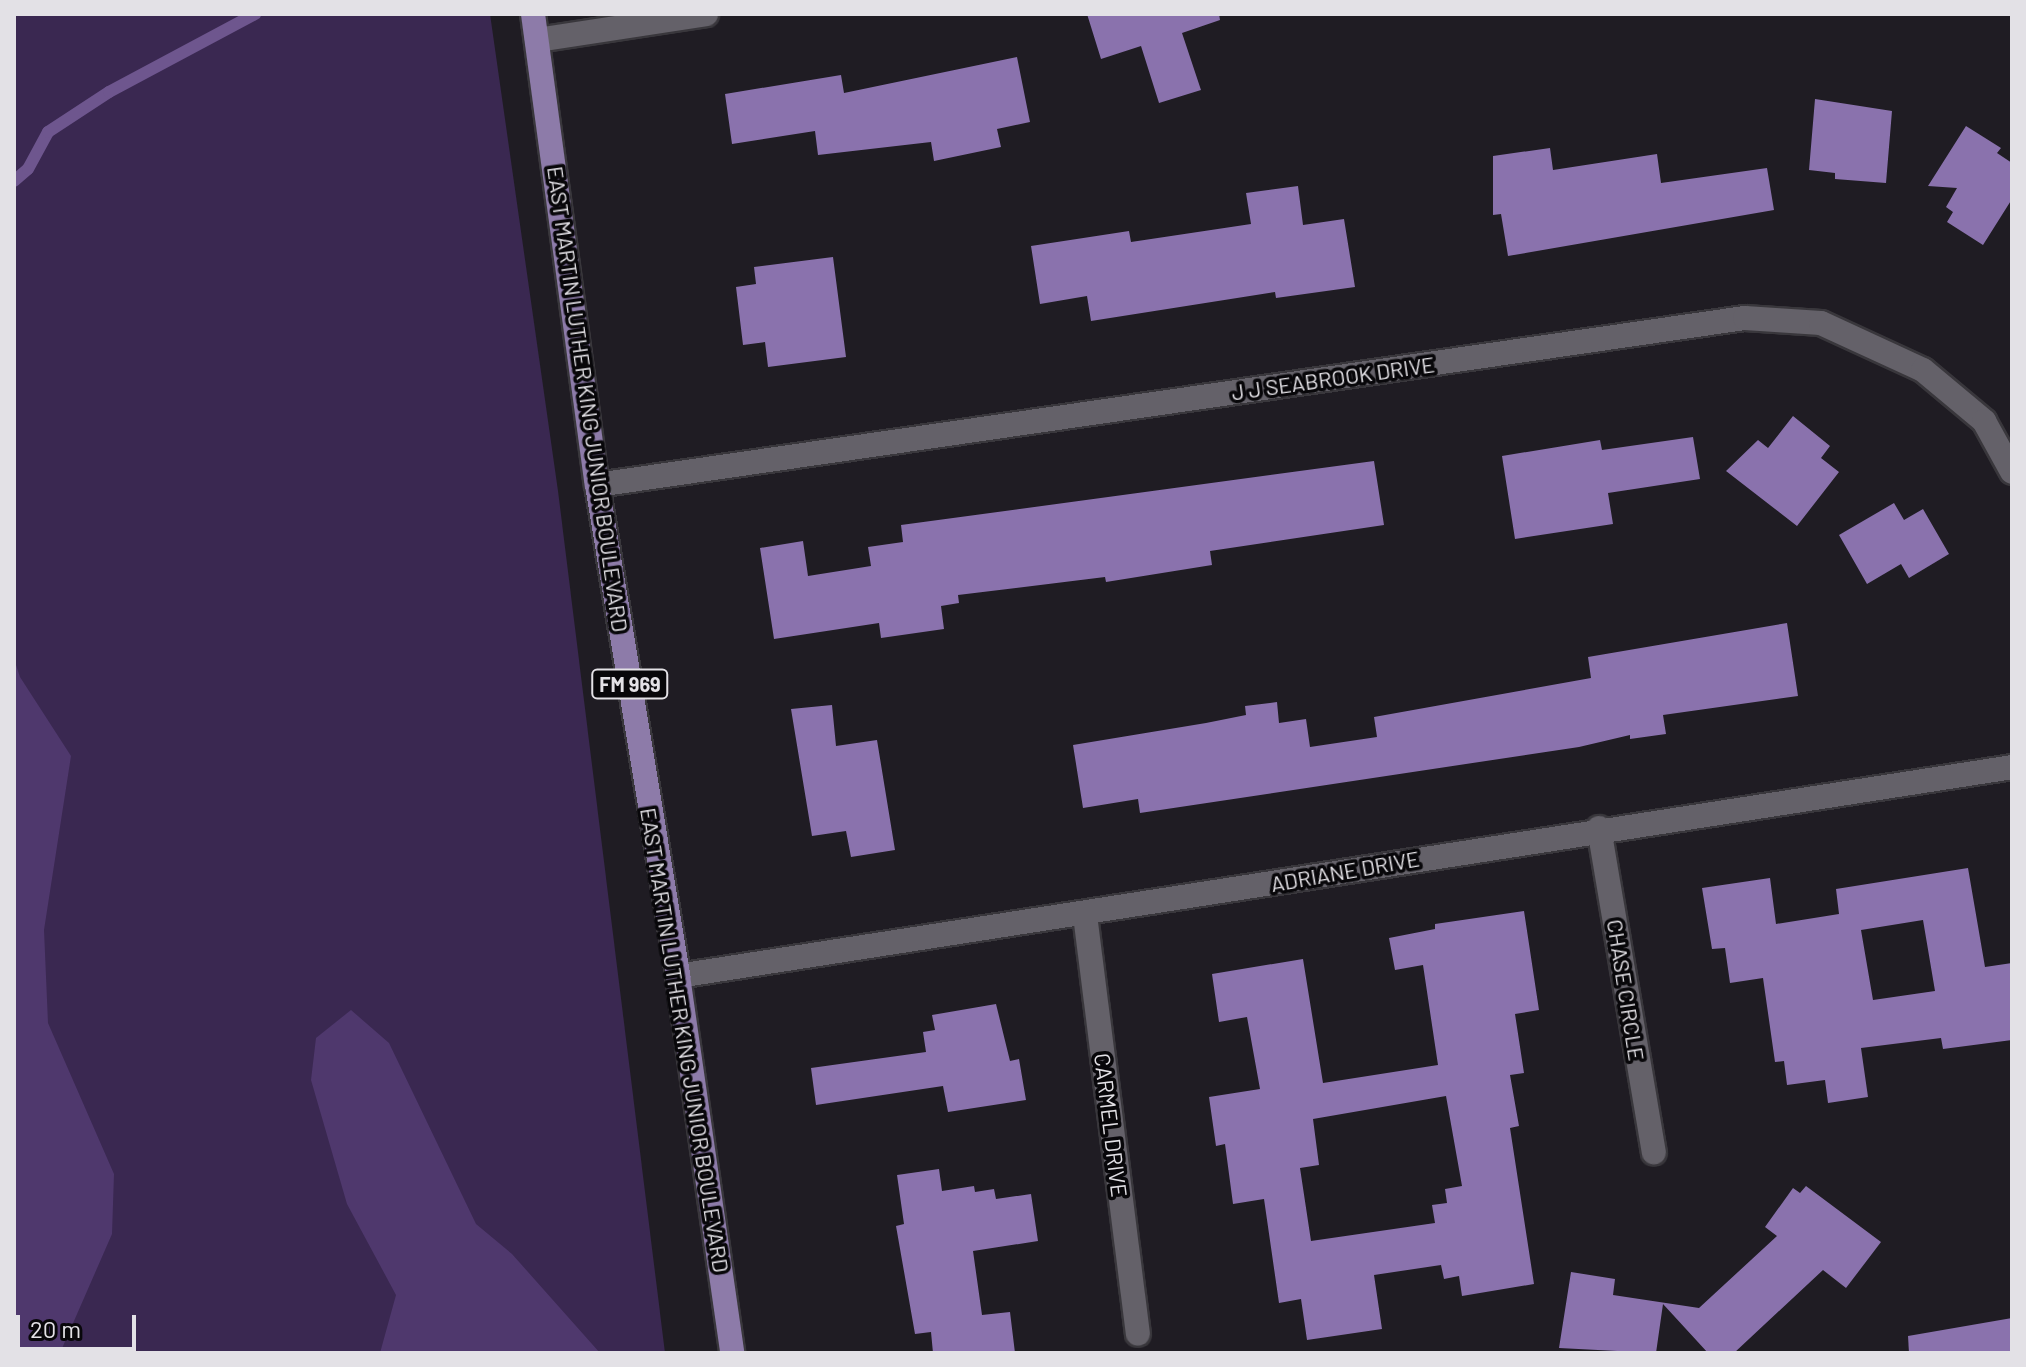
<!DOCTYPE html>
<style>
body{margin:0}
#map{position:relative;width:2026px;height:1367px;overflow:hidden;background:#1f1c23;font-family:Barlow,sans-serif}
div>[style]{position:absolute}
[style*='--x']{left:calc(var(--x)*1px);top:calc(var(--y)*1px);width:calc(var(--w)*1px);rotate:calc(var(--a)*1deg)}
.green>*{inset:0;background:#3a2851}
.forest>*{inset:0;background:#4f386d}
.stream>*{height:12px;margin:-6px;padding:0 6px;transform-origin:6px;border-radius:6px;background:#6e568e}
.building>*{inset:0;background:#8a72ad}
.roads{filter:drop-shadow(2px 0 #39373c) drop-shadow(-2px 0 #39373c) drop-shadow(0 2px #39373c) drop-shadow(0 -2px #39373c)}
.minor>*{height:24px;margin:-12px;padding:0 12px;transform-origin:12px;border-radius:12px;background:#646169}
.major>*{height:24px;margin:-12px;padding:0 12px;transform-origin:12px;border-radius:12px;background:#8d7ba9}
span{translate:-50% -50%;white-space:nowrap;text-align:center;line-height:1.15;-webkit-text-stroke:7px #08070a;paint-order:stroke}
.shield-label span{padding:2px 6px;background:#08070a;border:2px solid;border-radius:6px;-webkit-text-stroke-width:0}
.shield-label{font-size:20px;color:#e3e1e6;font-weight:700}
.street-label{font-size:22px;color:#e3e1e6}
.frame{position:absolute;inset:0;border:16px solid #e3e1e6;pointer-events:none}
.scale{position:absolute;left:16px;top:1315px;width:120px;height:36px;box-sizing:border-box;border:4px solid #e3e1e6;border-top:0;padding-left:10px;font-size:24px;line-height:28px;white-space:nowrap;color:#e3e1e6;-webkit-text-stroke:6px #08070a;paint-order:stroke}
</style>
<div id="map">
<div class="green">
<div style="clip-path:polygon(14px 14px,490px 14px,558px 491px,665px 1353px,14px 1353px)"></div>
</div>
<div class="forest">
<div style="clip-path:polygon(14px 659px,20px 677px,71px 756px,44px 930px,48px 1023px,114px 1174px,112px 1234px,60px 1353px,14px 1353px)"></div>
<div style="clip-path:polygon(351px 1010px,389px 1043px,476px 1224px,512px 1254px,600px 1353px,380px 1353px,396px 1295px,347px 1204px,311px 1080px,316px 1038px)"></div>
</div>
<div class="stream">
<div style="--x:14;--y:181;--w:18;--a:-41"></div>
<div style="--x:28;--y:169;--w:42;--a:-61.6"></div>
<div style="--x:48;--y:132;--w:73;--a:-33.3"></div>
<div style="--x:109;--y:92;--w:166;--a:-28.1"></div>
</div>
<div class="building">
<div style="clip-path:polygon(1087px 14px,1219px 14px,1220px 20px,1182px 33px,1201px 90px,1159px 103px,1141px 46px,1101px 59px)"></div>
<div style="clip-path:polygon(1017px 57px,1030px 122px,997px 129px,1001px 147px,934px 161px,931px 142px,818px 155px,815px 131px,732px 144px,725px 94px,841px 75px,844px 93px)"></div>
<div style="clip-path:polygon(1815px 99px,1892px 111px,1886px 183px,1835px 179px,1835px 173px,1809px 170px)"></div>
<div style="clip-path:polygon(1966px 126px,2001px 148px,1997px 153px,2012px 163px,2012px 199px,1983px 245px,1947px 222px,1953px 212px,1946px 207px,1957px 188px,1928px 186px)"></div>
<div style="clip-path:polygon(1550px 148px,1553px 170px,1657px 154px,1661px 183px,1767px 168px,1774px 210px,1508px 256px,1501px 214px,1493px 215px,1493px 156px)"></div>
<div style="clip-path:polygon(1298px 186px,1303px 225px,1344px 219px,1355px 287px,1276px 298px,1275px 292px,1091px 321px,1087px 296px,1040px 304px,1031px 246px,1129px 231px,1131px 242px,1251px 224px,1246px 193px)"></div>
<div style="clip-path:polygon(833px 257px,846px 357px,768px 367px,765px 342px,743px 345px,736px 287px,756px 284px,754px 267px)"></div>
<div style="clip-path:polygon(1793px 416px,1830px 446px,1821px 458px,1839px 472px,1797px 526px,1726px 471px,1758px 440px,1768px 448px)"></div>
<div style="clip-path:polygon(1693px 437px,1700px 479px,1608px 493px,1613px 524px,1515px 539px,1502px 456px,1600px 440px,1602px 450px)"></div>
<div style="clip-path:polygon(1374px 461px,1384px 525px,1210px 551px,1212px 565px,1106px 582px,1105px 577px,958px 595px,959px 603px,941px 606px,944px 629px,881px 638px,879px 623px,774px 639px,760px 548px,803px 541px,808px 576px,871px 566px,868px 547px,903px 542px,901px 525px)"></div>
<div style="clip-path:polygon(1894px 503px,1904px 520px,1923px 509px,1949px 554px,1909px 578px,1901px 564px,1867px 584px,1839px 535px)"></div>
<div style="clip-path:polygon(1787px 623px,1798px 696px,1663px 715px,1666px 734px,1630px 739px,1630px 735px,1579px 747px,1140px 813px,1138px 799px,1083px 808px,1073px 745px,1206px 723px,1246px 715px,1245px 706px,1277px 702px,1279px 723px,1306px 719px,1310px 747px,1377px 737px,1374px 717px,1591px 678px,1588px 657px)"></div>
<div style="clip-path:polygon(832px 705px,836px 746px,877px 740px,895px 850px,851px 857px,846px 831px,812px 836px,791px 709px)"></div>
<div style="clip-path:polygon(evenodd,1968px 868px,1985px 967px,2012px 963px,2012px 1040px,1943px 1049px,1941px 1038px,1861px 1048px,1868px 1097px,1828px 1103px,1825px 1080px,1787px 1085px,1784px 1061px,1775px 1062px,1763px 978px,1730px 983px,1725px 948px,1712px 949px,1702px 888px,1770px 878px,1776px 924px,1839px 914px,1836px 889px,1968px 868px,1923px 920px,1935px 991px,1873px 1000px,1861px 930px,1923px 920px)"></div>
<div style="clip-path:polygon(evenodd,1524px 911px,1539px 1010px,1515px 1014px,1524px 1073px,1510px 1075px,1519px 1126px,1510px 1128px,1534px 1284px,1462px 1296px,1459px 1276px,1444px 1279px,1441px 1265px,1374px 1275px,1382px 1329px,1307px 1340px,1301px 1299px,1279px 1303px,1264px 1199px,1233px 1204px,1225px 1144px,1216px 1146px,1209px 1097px,1260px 1089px,1247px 1017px,1219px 1022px,1212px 974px,1303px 959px,1323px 1083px,1438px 1065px,1423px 965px,1395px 970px,1389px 938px,1435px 929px,1435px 924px,1524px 911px,1446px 1096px,1462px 1186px,1445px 1189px,1447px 1203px,1432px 1205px,1435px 1223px,1311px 1241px,1300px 1168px,1319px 1165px,1313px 1119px,1446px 1096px)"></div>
<div style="clip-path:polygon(996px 1004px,1010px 1061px,1019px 1059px,1026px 1100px,948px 1112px,943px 1086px,816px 1105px,811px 1068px,926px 1052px,923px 1032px,935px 1030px,932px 1015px)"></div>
<div style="clip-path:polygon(939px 1169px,942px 1191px,974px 1186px,975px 1192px,994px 1189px,996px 1199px,1031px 1194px,1038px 1241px,973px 1251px,982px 1315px,1010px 1312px,1015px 1353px,933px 1353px,931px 1332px,915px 1334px,896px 1226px,904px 1224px,897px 1175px)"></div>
<div style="clip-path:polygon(1806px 1186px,1881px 1242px,1846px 1288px,1823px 1270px,1734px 1353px,1708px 1353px,1663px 1304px,1656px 1353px,1559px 1348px,1571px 1272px,1615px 1279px,1613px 1295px,1699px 1308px,1777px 1236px,1765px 1227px,1793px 1188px,1800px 1193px)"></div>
<div style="clip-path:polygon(2012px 1318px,2012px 1353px,1909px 1353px,1908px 1336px)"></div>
</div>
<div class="roads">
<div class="minor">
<div style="--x:537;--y:40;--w:171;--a:-8.7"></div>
<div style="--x:597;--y:485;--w:1160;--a:-8.28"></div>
<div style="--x:1745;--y:318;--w:76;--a:3.8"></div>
<div style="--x:1821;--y:323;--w:112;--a:24.7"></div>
<div style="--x:1923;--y:370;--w:80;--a:39.9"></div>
<div style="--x:1984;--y:421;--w:58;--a:61.2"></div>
<div style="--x:1599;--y:828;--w:329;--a:80.4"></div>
<div style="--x:1085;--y:915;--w:422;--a:82.8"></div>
<div style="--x:678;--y:976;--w:1350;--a:-8.9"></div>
</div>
<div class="major">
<div style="--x:533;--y:14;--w:475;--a:82.3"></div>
<div style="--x:597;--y:485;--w:498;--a:80.6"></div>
<div style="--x:678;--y:976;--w:381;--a:81.8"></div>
</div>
</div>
<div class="shield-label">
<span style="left:630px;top:684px">FM 969</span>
</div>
<div class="street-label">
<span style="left:1333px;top:378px;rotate:-8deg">J J SEABROOK DRIVE</span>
<span style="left:588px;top:399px;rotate:82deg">EAST MARTIN LUTHER KING JUNIOR BOULEVARD</span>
<span style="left:1345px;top:871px;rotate:-10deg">ADRIANE DRIVE</span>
<span style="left:1626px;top:990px;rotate:81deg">CHASE CIRCLE</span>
<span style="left:685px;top:1040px;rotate:81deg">EAST MARTIN LUTHER KING JUNIOR BOULEVARD</span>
<span style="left:1111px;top:1125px;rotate:83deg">CARMEL DRIVE</span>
</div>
<div class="frame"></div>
<div class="scale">20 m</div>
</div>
